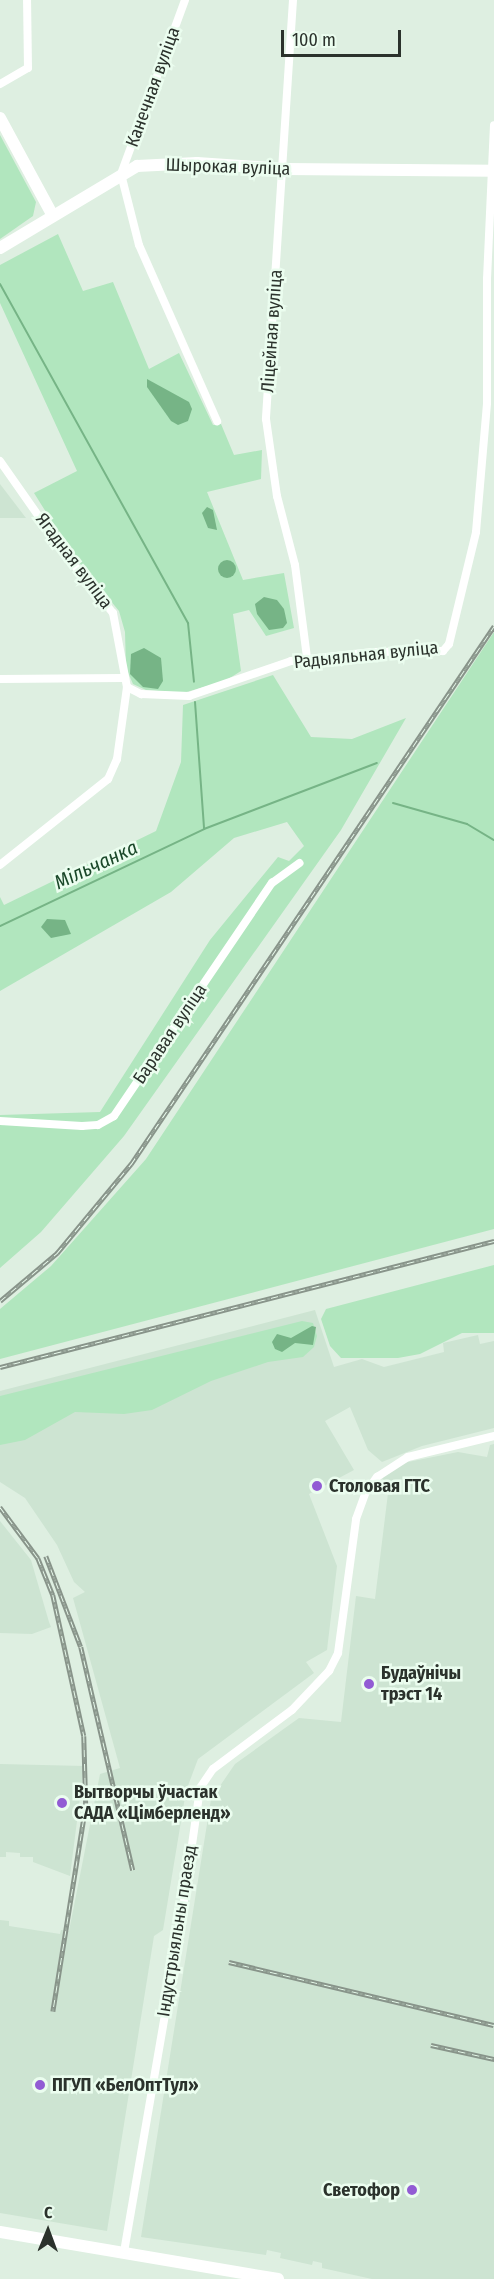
<!DOCTYPE html>
<meta charset="utf-8">
<style>
body{margin:0}
#map{position:relative;width:494px;height:2279px;overflow:hidden;background:#deefe1;font-family:"Fira Sans Condensed",sans-serif}
div>[style]{position:absolute}
[style*='--x']{left:calc(var(--x)*1px);top:calc(var(--y)*1px);width:calc(var(--w)*1px);rotate:calc(var(--a)*1deg)}
.built>*{inset:0;background:#cde4d2}
.green>*{inset:0;background:#b1e6be}
.water>*{inset:0;background:#76b486}
.round{border-radius:50%}
.stream>*{height:2px;margin:-1px;padding:0 1px;transform-origin:1px;border-radius:1px;background:#76b486}
.street>*{height:8px;margin:-4px;padding:0 4px;transform-origin:4px;border-radius:4px;background:#fff}
.secondary>*{height:12px;margin:-6px;padding:0 6px;transform-origin:6px;border-radius:6px;background:#fff}
.primary>*{height:12px;margin:-6px;padding:0 6px;transform-origin:6px;border-radius:6px;background:#fff}
.rail>*{height:4.5px;margin-top:-2.25px;transform-origin:0;background:repeating-linear-gradient(90deg,#ebfdef 0 7px,#88948a 0 14px);box-sizing:border-box;border-block:2px solid #88948a}
.dots>*{width:16px;height:16px;translate:-50% -50%;box-sizing:border-box;border:3px solid #ebfdef;border-radius:50%}
span{translate:-50% -50%;white-space:nowrap;text-align:center;line-height:1.15;-webkit-text-stroke:5px #ebfdef;paint-order:stroke}
.street-label{font-size:18px;color:#2b322c}
.poi-label{font-size:18px;color:#2b322c;font-weight:700}
.left{translate:0 -50%;text-align:left}
.right{translate:-100% -50%;text-align:right}
.water-label{font-size:20px;color:#1a4829;font-style:italic}
.north{position:absolute;left:18px;top:2201px;width:60px;height:60px;-webkit-text-stroke:4px #ebfdef;paint-order:stroke;rotate:1deg;font-size:16px;font-weight:700;line-height:24px;text-align:center;color:#2b322c}
.north::after{content:'';display:block;margin:auto;width:21px;height:27px;background:#2b322c;clip-path:polygon(50% 0,100% 100%,50% 72%,0 100%)}
.scale{position:absolute;left:281px;top:30px;width:120px;height:27px;box-sizing:border-box;border:3px solid #2b322c;border-top:0;padding-left:8px;font-size:18px;line-height:21px;white-space:nowrap;color:#2b322c;-webkit-text-stroke:4px #ebfdef;paint-order:stroke}
</style>
<div id="map">
<div class="built">
<div style="clip-path:polygon(0 484px,26px 518px,0 518px)"></div>
<div style="clip-path:polygon(315px 1310px,334px 1367px,362px 1359px,384px 1367px,444px 1352px,443px 1343px,478px 1335px,480px 1344px,494px 1341px,494px 1428px,422px 1446px,382px 1462px,368px 1450px,350px 1407px,325px 1421px,354px 1470px,309px 1494px,337px 1566px,327px 1650px,306px 1662px,314px 1673px,198px 1759px,186px 1791px,163px 1930px,154px 1936px,107px 2231px,0 2213px,0 1920px,9px 1921px,9px 1926px,60px 1934px,61px 1930px,69px 1931px,100px 1774px,120px 1768px,73px 1598px,85px 1592px,74px 1582px,57px 1545px,25px 1498px,0 1482px,0 1391px)"></div>
<div style="clip-path:polygon(494px 1444px,494px 2279px,372px 2279px,322px 2268px,322px 2263px,313px 2261px,312px 2265px,280px 2258px,281px 2253px,267px 2250px,266px 2255px,141px 2237px,211px 1799px,235px 1764px,299px 1718px,341px 1722px,356px 1596px,375px 1599px,389px 1485px,382px 1478px,403px 1463px,458px 1452px,487px 1457px,490px 1445px)"></div>
<div style="clip-path:polygon(0 1521px,31px 1560px,49px 1622px,51px 1627px,32px 1634px,0 1633px)"></div>
<div style="clip-path:polygon(0 1764px,84px 1766px,70px 1876px,33px 1862px,33px 1857px,20px 1857px,20px 1853px,6px 1852px,6px 1857px,0 1857px)"></div>
</div>
<div class="green">
<div style="clip-path:polygon(0 135px,36px 202px,33px 216px,0 239px)"></div>
<div style="clip-path:polygon(58px 234px,83px 291px,113px 282px,149px 369px,179px 353px,213px 425px,221px 424px,234px 455px,262px 450px,261px 479px,207px 492px,243px 580px,284px 573px,294px 628px,266px 636px,249px 610px,233px 614px,241px 671px,225px 681px,183px 693px,146px 690px,133px 684px,126px 668px,125px 632px,119px 611px,73px 555px,34px 493px,77px 471px,0 303px,0 265px)"></div>
<div style="clip-path:polygon(494px 632px,494px 1229px,0 1359px,0 1309px,51px 1266px,146px 1159px)"></div>
<div style="clip-path:polygon(273px 675px,311px 737px,352px 739px,406px 718px,341px 830px,124px 1136px,41px 1232px,0 1268px,0 1115px,100px 1112px,210px 940px,278px 857px,289px 861px,304px 846px,287px 822px,234px 838px,171px 892px,0 991px,0 897px,4px 905px,156px 831px,181px 762px,183px 705px)"></div>
<div style="clip-path:polygon(494px 1265px,494px 1333px,462px 1333px,420px 1354px,398px 1358px,341px 1358px,330px 1346px,321px 1319px,326px 1309px)"></div>
<div style="clip-path:polygon(302px 1321px,313px 1323px,317px 1336px,314px 1347px,303px 1357px,268px 1362px,211px 1381px,152px 1410px,124px 1414px,75px 1412px,25px 1440px,0 1445px,0 1396px)"></div>
</div>
<div class="water">
<div style="clip-path:polygon(147px 379px,189px 402px,192px 409px,188px 421px,178px 425px,171px 421px,147px 387px)"></div>
<div style="clip-path:polygon(207px 507px,213px 510px,217px 530px,208px 528px,202px 513px)"></div>
<div class="round" style="left:218px;top:560px;width:18px;height:18px"></div>
<div style="clip-path:polygon(264px 597px,277px 600px,284px 609px,287px 623px,283px 628px,269px 630px,257px 614px,255px 604px)"></div>
<div style="clip-path:polygon(144px 648px,161px 658px,163px 681px,158px 689px,143px 687px,130px 674px,131px 654px)"></div>
<div style="clip-path:polygon(47px 919px,65px 920px,71px 934px,51px 938px,41px 927px)"></div>
<div style="clip-path:polygon(312px 1326px,316px 1327px,313px 1345px,295px 1343px,282px 1352px,275px 1349px,272px 1342px,277px 1334px,291px 1338px)"></div>
</div>
<div class="stream">
<div style="--x:0;--y:284;--w:388;--a:61"></div>
<div style="--x:188;--y:623;--w:59;--a:84.2"></div>
<div style="--x:195;--y:702;--w:127;--a:85.9"></div>
<div style="--x:393;--y:803;--w:77;--a:15.8"></div>
<div style="--x:467;--y:824;--w:31;--a:31"></div>
<div style="--x:0;--y:926;--w:226;--a:-25.4"></div>
<div style="--x:204;--y:829;--w:185;--a:-20.9"></div>
</div>
<div class="street">
<div style="--x:185;--y:0;--w:185;--a:110.2"></div>
<div style="--x:121;--y:174;--w:73;--a:75.8"></div>
<div style="--x:139;--y:245;--w:193;--a:66.1"></div>
<div style="--x:293;--y:0;--w:420;--a:93.7"></div>
<div style="--x:266;--y:419;--w:78;--a:81.9"></div>
<div style="--x:277;--y:496;--w:71;--a:75.4"></div>
<div style="--x:295;--y:565;--w:94;--a:82.6"></div>
<div style="--x:0;--y:84;--w:32;--a:-30"></div>
<div style="--x:28;--y:68;--w:68;--a:-90.8"></div>
<div style="--x:0;--y:461;--w:113;--a:55"></div>
<div style="--x:65;--y:554;--w:76;--a:50.9"></div>
<div style="--x:113;--y:613;--w:75;--a:79.3"></div>
<div style="--x:127;--y:687;--w:73;--a:97.9"></div>
<div style="--x:117;--y:759;--w:22;--a:114"></div>
<div style="--x:108;--y:779;--w:138;--a:141.5"></div>
<div style="--x:0;--y:679;--w:123;--a:-0.5"></div>
<div style="--x:127;--y:687;--w:16;--a:27"></div>
<div style="--x:141;--y:694;--w:48;--a:2.4"></div>
<div style="--x:189;--y:696;--w:108;--a:-18.9"></div>
<div style="--x:291;--y:661;--w:82;--a:-6.3"></div>
<div style="--x:373;--y:652;--w:70;--a:-0.8"></div>
<div style="--x:443;--y:651;--w:9;--a:-49"></div>
<div style="--x:449;--y:644;--w:115;--a:-76.4"></div>
<div style="--x:476;--y:532;--w:129;--a:-85.1"></div>
<div style="--x:487;--y:403;--w:124;--a:-90"></div>
<div style="--x:487;--y:279;--w:154;--a:-87.4"></div>
<div style="--x:0;--y:1121;--w:82;--a:3.5"></div>
<div style="--x:82;--y:1126;--w:16;--a:-4"></div>
<div style="--x:98;--y:1125;--w:18;--a:-29"></div>
<div style="--x:114;--y:1116;--w:282;--a:-55.9"></div>
<div style="--x:272;--y:883;--w:34;--a:-36"></div>
<div style="--x:124;--y:2252;--w:335;--a:-80.2"></div>
<div style="--x:181;--y:1922;--w:135;--a:-81.9"></div>
<div style="--x:200;--y:1788;--w:23;--a:-56"></div>
<div style="--x:213;--y:1769;--w:99;--a:-36.8"></div>
<div style="--x:292;--y:1710;--w:54;--a:-46.5"></div>
<div style="--x:329;--y:1671;--w:20;--a:-63"></div>
<div style="--x:338;--y:1653;--w:135;--a:-82.3"></div>
<div style="--x:356;--y:1519;--w:29;--a:-70"></div>
<div style="--x:366;--y:1492;--w:19;--a:-54"></div>
<div style="--x:377;--y:1477;--w:37;--a:-33"></div>
<div style="--x:408;--y:1457;--w:89;--a:-13.7"></div>
</div>
<div class="secondary">
<div style="--x:0;--y:118;--w:111;--a:61.6"></div>
<div style="--x:0;--y:248;--w:160;--a:-30.9"></div>
<div style="--x:137;--y:166;--w:60;--a:-2.9"></div>
<div style="--x:197;--y:163;--w:87;--a:3.9"></div>
<div style="--x:284;--y:169;--w:210;--a:0.5"></div>
</div>
<div class="primary">
<div style="--x:0;--y:2232;--w:282;--a:9.6"></div>
</div>
<div class="rail">
<div style="--x:0;--y:1301;--w:75;--a:-40.1"></div>
<div style="--x:57;--y:1253;--w:116;--a:-50.3"></div>
<div style="--x:131;--y:1164;--w:649;--a:-55.99"></div>
<div style="--x:0;--y:1367;--w:510;--a:-14.31"></div>
<div style="--x:0;--y:1507;--w:64;--a:53.3"></div>
<div style="--x:38;--y:1558;--w:40;--a:68"></div>
<div style="--x:53;--y:1595;--w:144;--a:77.6"></div>
<div style="--x:84;--y:1736;--w:70;--a:88.4"></div>
<div style="--x:86;--y:1806;--w:208;--a:99.1"></div>
<div style="--x:46;--y:1556;--w:97;--a:69"></div>
<div style="--x:81;--y:1647;--w:229;--a:76.9"></div>
<div style="--x:229;--y:1962;--w:272;--a:13.4"></div>
<div style="--x:431;--y:2045;--w:65;--a:12.5"></div>
</div>
<div class="dots">
<div style="left:317px;top:1486px;background:#925cd4"></div>
<div style="left:369px;top:1684px;background:#925cd4"></div>
<div style="left:62px;top:1803px;background:#925cd4"></div>
<div style="left:40px;top:2085px;background:#925cd4"></div>
<div style="left:412px;top:2190px;background:#925cd4"></div>
</div>
<div class="street-label">
<span style="left:153px;top:87px;rotate:-70deg">Канечная вуліца</span>
<span style="left:228px;top:167px;rotate:2deg">Шырокая вуліца</span>
<span style="left:272px;top:331px;rotate:-86deg">Ліцейная вуліца</span>
<span style="left:74px;top:561px;rotate:53deg">Ягадная вуліца</span>
<span style="left:366px;top:655px;rotate:-6deg">Радыяльная вуліца</span>
<span style="left:170px;top:1034px;rotate:-56deg">Баравая вуліца</span>
<span style="left:177px;top:1931px;rotate:-81deg">Індустрыяльны праезд</span>
</div>
<div class="poi-label">
<span class="left" style="left:329px;top:1486px">Столовая ГТС</span>
<span class="left" style="left:381px;top:1684px">Будаўнічы<br>трэст 14</span>
<span class="left" style="left:74px;top:1803px">Вытворчы ўчастак<br>САДА «Цімберленд»</span>
<span class="left" style="left:52px;top:2085px">ПГУП «БелОптТул»</span>
<span class="right" style="left:400px;top:2190px">Светофор</span>
</div>
<div class="water-label">
<span style="left:96px;top:865px;rotate:-25deg">Мільчанка</span>
</div>
<div class="north">С</div>
<div class="scale">100 m</div>
</div>
